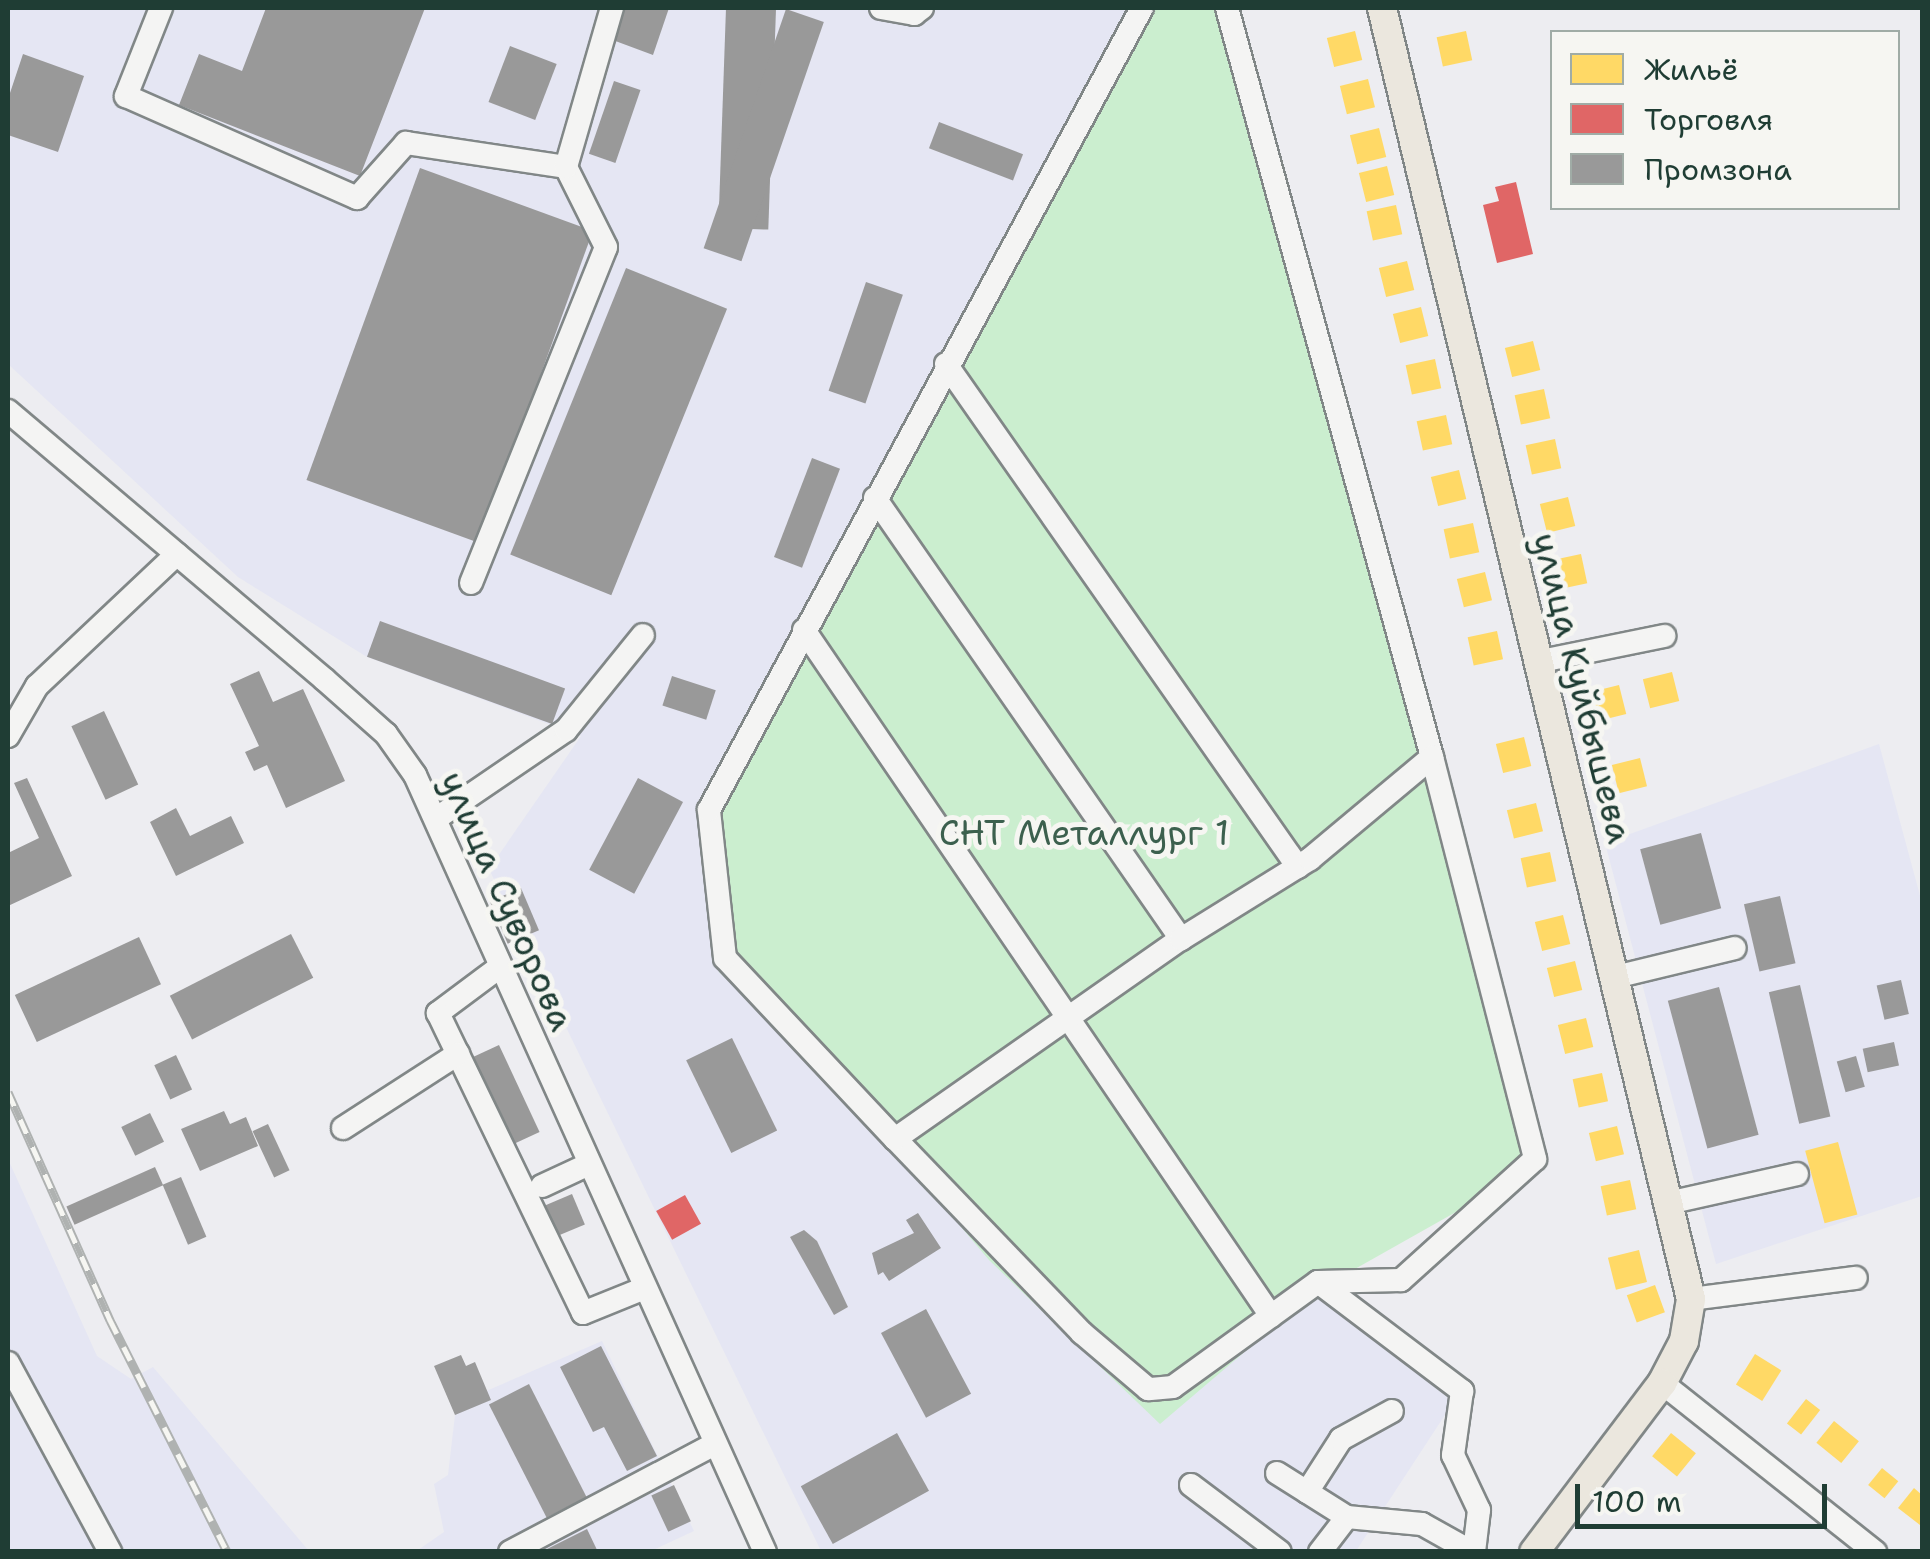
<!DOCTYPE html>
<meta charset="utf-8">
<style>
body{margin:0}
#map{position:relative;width:1930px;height:1559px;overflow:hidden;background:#ededf1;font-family:"Shantell Sans",sans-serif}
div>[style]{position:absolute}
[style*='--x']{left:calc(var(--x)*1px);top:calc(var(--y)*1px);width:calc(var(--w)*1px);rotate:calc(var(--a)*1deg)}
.built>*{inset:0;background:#e5e6f3}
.green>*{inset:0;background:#cbeecf}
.homes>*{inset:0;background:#ffd966;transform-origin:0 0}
.shops>*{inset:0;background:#e06666;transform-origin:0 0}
.industry>*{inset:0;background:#999;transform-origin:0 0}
.roads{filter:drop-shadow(2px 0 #818787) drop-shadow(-2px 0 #818787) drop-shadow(0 2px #818787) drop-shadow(0 -2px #818787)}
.minor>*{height:22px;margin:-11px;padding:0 11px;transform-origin:11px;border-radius:11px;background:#f4f4f3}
.major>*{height:28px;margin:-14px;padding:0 14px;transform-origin:14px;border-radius:14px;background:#ebe7de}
.rail>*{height:9px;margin-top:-4.5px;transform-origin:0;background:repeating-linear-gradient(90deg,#f6f6f2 0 15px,#afb2b1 0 30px);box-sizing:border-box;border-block:2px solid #afb2b1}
span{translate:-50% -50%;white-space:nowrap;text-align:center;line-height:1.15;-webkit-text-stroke:10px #f6f6f2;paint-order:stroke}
.street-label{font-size:35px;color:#1f3d34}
.park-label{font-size:35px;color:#3c604e}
.frame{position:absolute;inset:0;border:10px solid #1f3d34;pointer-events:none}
.legend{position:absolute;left:1550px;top:30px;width:350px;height:180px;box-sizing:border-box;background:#f6f6f2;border:2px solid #a0aca6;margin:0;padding:12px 18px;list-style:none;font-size:30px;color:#1f3d34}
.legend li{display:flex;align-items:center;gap:20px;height:50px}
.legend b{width:50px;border:2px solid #a0aca6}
.scale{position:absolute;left:1575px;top:1484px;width:252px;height:45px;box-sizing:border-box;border:5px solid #1f3d34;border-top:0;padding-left:12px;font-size:30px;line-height:35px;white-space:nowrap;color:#1f3d34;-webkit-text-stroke:8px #f6f6f2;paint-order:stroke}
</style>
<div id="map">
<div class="built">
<div style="clip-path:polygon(8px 8px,1133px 8px,779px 652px,1316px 1291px,1458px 1395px,1356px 1551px,821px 1551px,489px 869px,581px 736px,367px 657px,238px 577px,8px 364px)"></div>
<div style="clip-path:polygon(1879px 744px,1922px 903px,1922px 1196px,1716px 1264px,1605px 843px)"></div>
<div style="clip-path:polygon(8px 1159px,97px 1356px,131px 1379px,153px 1367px,309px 1551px,8px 1551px)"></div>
<div style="clip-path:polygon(602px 1341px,694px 1531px,651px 1551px,415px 1552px,444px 1532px,434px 1484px,448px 1475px,455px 1415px,470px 1398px)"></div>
</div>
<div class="green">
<div style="clip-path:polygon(1133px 8px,1236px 8px,1532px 1169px,1316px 1291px,1160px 1424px,989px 1260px,847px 1092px,719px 972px,700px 824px,705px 789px)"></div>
</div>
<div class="homes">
<div style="left:1355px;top:31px;width:30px;height:29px;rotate:76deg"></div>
<div style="left:1466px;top:31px;width:30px;height:30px;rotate:78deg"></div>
<div style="left:1368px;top:79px;width:29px;height:29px;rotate:76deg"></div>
<div style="left:1379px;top:128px;width:30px;height:30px;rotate:76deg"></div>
<div style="left:1387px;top:166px;width:30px;height:29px;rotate:76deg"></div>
<div style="left:1396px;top:205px;width:30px;height:30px;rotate:78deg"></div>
<div style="left:1407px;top:261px;width:30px;height:29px;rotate:76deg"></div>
<div style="left:1421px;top:307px;width:30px;height:29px;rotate:76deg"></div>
<div style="left:1533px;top:341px;width:30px;height:29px;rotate:76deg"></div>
<div style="left:1435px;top:359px;width:30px;height:30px;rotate:78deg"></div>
<div style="left:1544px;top:389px;width:30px;height:30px;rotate:78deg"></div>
<div style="left:1446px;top:415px;width:30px;height:30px;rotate:78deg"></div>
<div style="left:1555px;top:439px;width:30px;height:30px;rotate:78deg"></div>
<div style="left:1459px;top:470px;width:30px;height:29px;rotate:76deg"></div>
<div style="left:1568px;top:497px;width:30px;height:29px;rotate:76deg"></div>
<div style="left:1473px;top:523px;width:30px;height:30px;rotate:78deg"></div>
<div style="left:1581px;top:554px;width:30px;height:30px;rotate:78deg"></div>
<div style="left:1485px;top:572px;width:29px;height:29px;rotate:76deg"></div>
<div style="left:1497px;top:631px;width:29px;height:30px;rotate:78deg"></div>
<div style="left:1672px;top:672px;width:30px;height:30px;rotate:76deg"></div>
<div style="left:1619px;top:685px;width:30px;height:29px;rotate:76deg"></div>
<div style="left:1524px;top:737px;width:30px;height:29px;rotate:76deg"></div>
<div style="left:1640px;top:758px;width:29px;height:29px;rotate:76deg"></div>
<div style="left:1536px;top:803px;width:29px;height:30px;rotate:76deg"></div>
<div style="left:1550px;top:852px;width:30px;height:30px;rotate:78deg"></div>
<div style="left:1563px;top:915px;width:30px;height:29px;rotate:76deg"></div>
<div style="left:1575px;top:961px;width:30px;height:29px;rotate:76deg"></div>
<div style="left:1586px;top:1018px;width:30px;height:29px;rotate:76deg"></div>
<div style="left:1602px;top:1073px;width:29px;height:30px;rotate:78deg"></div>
<div style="left:1617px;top:1126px;width:29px;height:29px;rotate:76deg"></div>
<div style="left:1838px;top:1142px;width:75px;height:34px;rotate:75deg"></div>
<div style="left:1630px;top:1180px;width:30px;height:30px;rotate:78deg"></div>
<div style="left:1639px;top:1250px;width:33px;height:32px;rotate:76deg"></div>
<div style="left:1655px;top:1285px;width:29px;height:30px;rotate:70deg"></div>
<div style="left:1755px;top:1354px;width:31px;height:36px;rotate:32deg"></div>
<div style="left:1806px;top:1399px;width:18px;height:31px;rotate:38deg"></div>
<div style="left:1834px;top:1421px;width:32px;height:28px;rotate:39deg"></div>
<div style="left:1671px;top:1433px;width:32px;height:30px;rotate:39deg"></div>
<div style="left:1882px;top:1468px;width:21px;height:22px;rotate:39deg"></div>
<div style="clip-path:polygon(1914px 1488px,1922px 1495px,1920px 1525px,1898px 1508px)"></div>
</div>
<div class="shops">
<div style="clip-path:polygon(1516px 182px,1533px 254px,1497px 263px,1483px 205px,1499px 201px,1495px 187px)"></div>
<div style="left:685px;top:1195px;width:33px;height:33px;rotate:61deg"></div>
</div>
<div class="industry">
<div style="clip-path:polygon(266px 8px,425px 8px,360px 176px,179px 105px,199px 54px,242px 71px)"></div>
<div style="clip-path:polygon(621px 8px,669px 8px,653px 55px,610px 39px)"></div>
<div style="left:726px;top:8px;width:50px;height:220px;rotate:2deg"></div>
<div style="left:786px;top:9px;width:40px;height:253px;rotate:19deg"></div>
<div style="left:510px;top:46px;width:50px;height:60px;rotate:21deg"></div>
<div style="clip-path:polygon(23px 54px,84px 76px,58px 152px,8px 135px,8px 99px)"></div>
<div style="left:614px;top:81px;width:28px;height:77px;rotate:19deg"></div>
<div style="left:939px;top:122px;width:90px;height:28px;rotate:21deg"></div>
<div style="left:420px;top:168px;width:184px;height:332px;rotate:20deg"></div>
<div style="left:626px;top:268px;width:109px;height:309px;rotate:22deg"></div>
<div style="left:866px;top:282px;width:39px;height:115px;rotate:19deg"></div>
<div style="left:812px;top:458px;width:30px;height:106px;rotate:21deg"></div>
<div style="left:380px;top:621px;width:197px;height:38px;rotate:20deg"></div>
<div style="clip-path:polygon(259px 671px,273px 702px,303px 689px,345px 781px,286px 808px,267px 765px,254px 771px,245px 752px,259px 746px,230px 684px)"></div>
<div style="left:672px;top:676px;width:46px;height:31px;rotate:18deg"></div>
<div style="left:104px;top:711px;width:81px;height:36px;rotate:65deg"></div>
<div style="clip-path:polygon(27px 778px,72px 876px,8px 906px,8px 853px,39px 838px,14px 783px)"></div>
<div style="left:638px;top:778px;width:51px;height:104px;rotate:28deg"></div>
<div style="clip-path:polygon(176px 808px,190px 836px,231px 816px,244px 843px,176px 876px,150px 822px)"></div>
<div style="left:1701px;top:833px;width:78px;height:63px;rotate:75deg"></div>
<div style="left:521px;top:888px;width:46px;height:34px;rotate:67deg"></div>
<div style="left:1780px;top:896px;width:69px;height:37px;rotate:77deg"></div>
<div style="left:291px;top:934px;width:49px;height:136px;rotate:63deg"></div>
<div style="left:139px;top:937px;width:52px;height:137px;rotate:65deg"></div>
<div style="left:1901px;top:980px;width:35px;height:25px;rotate:77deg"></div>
<div style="left:1800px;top:985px;width:135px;height:32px;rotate:77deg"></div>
<div style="left:1719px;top:987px;width:153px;height:53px;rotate:75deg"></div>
<div style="left:732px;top:1038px;width:103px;height:51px;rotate:64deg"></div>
<div style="left:1894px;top:1042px;width:24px;height:32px;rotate:78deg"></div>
<div style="left:499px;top:1045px;width:96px;height:31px;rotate:65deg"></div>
<div style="left:176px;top:1055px;width:38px;height:24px;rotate:65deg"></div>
<div style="left:1856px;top:1056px;width:32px;height:20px;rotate:74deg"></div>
<div style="clip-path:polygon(224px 1111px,230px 1124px,246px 1117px,258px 1146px,200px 1171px,181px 1129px)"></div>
<div style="left:150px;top:1113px;width:32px;height:32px;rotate:64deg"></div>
<div style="left:268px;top:1124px;width:51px;height:17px;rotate:65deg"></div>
<div style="left:155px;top:1167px;width:20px;height:97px;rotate:66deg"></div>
<div style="left:181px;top:1177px;width:65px;height:20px;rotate:67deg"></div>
<div style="left:572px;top:1194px;width:33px;height:30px;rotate:67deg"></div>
<div style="clip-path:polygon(918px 1213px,941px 1248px,889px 1281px,883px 1272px,878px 1275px,872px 1253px,914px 1233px,906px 1220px)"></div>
<div style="clip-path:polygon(804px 1230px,817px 1241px,848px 1307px,834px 1315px,790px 1237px)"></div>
<div style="left:926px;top:1309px;width:96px;height:51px;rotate:62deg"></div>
<div style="clip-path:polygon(601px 1346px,657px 1456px,627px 1471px,604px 1427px,593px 1432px,560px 1367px)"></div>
<div style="clip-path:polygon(461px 1355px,466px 1366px,475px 1362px,491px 1400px,455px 1415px,434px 1366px)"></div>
<div style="left:529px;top:1384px;width:127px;height:45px;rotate:63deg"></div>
<div style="left:897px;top:1433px;width:66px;height:110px;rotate:61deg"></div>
<div style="left:674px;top:1485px;width:40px;height:25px;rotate:65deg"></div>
<div style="clip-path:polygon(587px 1529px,598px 1552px,541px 1552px)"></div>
</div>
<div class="roads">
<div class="minor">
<div style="--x:161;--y:8;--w:95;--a:111.7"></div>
<div style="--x:126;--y:96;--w:253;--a:23.8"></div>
<div style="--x:357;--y:198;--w:74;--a:-48.3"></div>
<div style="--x:406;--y:143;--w:162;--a:8.5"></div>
<div style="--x:881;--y:8;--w:34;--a:10"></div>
<div style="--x:914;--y:14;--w:10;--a:-37"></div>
<div style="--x:1227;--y:8;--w:777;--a:74.69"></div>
<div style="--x:946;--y:364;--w:614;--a:55.02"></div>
<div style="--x:8;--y:411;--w:414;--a:40.3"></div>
<div style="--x:324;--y:679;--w:83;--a:41.6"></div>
<div style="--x:386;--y:734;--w:50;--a:54.7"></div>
<div style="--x:415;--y:775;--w:852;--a:65.75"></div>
<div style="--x:875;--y:498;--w:537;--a:55.24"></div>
<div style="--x:471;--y:583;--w:362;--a:-68.1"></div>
<div style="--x:606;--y:247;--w:89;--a:-116.6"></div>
<div style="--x:566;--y:167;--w:166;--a:-73.9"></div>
<div style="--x:804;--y:630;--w:830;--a:55.75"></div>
<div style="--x:1536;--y:662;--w:131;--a:-11.5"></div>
<div style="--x:8;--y:736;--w:58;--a:-59.9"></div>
<div style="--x:37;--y:686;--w:192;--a:-43.3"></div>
<div style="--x:1432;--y:757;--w:415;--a:75.6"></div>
<div style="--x:1535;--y:1159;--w:181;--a:137.9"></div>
<div style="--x:1401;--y:1280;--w:83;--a:178.6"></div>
<div style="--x:1318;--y:1282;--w:179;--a:144.1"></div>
<div style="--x:1173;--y:1387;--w:25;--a:175"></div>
<div style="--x:1148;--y:1389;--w:87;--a:-139.7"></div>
<div style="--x:1082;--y:1333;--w:269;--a:-133.9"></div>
<div style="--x:895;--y:1139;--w:349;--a:-35"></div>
<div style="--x:1181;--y:939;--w:152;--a:-31.8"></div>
<div style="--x:1310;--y:859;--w:159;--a:-39.9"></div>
<div style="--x:437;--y:818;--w:156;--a:-34.3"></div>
<div style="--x:566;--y:730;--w:122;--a:-51"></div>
<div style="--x:497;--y:969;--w:74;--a:143.3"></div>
<div style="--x:438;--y:1013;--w:333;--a:64.2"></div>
<div style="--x:583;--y:1313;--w:67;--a:-22"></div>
<div style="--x:1615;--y:977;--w:123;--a:-13.6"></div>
<div style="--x:343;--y:1128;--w:137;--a:-32.8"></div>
<div style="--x:895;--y:1139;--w:248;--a:-133.2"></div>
<div style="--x:725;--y:958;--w:149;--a:-96.2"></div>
<div style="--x:709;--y:810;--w:911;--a:-61.64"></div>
<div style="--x:542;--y:1186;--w:50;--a:-25"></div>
<div style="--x:1672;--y:1202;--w:128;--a:-12.6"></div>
<div style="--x:1318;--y:1282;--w:181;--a:37.1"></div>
<div style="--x:1462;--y:1391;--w:65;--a:98"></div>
<div style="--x:1453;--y:1455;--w:61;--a:64.7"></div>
<div style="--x:1479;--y:1510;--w:42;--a:96.8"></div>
<div style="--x:1691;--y:1299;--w:166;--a:-7.3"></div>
<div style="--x:8;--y:1363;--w:215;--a:61.6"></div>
<div style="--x:1662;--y:1383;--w:272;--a:38.4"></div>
<div style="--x:1277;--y:1473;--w:83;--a:32.2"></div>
<div style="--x:1347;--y:1517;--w:75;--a:5.3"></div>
<div style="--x:1422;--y:1524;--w:57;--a:29.2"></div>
<div style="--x:1191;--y:1485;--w:111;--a:37"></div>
<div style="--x:1307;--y:1492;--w:63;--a:-57.3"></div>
<div style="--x:1341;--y:1439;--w:58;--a:-28.8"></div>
<div style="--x:510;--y:1552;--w:232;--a:-27.8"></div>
<div style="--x:1320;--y:1552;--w:44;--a:-52.4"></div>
</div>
<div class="major">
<div style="--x:1382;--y:8;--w:1327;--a:76.54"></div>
<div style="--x:1691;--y:1299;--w:43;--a:99.5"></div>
<div style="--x:1684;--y:1341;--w:47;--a:117.6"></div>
<div style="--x:1662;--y:1383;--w:212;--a:127.1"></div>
</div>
</div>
<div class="rail">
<div style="--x:8;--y:1092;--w:250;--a:65.9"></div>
<div style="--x:110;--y:1320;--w:260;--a:63.2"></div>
</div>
<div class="street-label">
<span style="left:1582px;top:688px;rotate:76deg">улица Куйбышева</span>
<span style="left:507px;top:901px;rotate:66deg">улица Суворова</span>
</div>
<div class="park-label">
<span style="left:1084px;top:833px">СНТ Металлург 1</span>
</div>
<div class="frame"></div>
<ul class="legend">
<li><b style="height:28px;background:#ffd966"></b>Жильё</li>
<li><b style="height:28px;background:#e06666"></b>Торговля</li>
<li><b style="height:28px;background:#999"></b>Промзона</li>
</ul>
<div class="scale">100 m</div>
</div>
